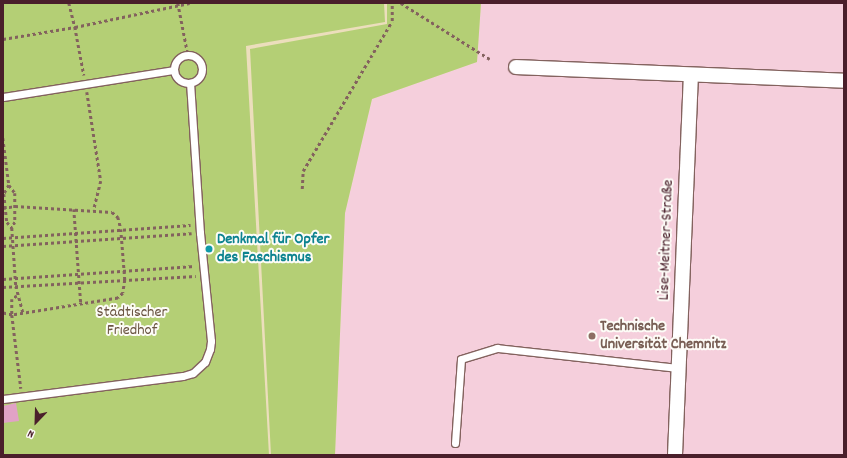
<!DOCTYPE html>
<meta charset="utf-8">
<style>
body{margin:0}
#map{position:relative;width:847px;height:458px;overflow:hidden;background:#ecdebc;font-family:Dekko,sans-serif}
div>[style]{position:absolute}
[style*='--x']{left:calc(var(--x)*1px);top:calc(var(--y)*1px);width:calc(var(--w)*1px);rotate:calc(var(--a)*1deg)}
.built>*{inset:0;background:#f5cfdc}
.green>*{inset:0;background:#b4cf75}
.building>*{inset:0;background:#e1a2c6}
.path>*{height:2.5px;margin-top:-1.25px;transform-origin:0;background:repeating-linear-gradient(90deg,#83625e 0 3px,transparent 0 6px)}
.roads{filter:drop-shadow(1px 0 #83625e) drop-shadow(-1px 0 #83625e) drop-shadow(0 1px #83625e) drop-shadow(0 -1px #83625e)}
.lane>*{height:7px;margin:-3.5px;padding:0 3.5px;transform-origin:3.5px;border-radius:3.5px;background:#fff}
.lane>.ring{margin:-3.5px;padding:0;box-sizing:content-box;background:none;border:7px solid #fff;border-radius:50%}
.street>*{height:14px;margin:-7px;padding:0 7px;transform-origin:7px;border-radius:7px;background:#fff}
.dots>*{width:11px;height:11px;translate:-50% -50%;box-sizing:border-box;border:2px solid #fdfcf7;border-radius:50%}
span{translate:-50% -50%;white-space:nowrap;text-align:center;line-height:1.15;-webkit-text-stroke:4px #fdfcf7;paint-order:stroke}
.culture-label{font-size:16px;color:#0d838f;font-weight:700}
.left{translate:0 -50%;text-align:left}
.street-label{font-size:16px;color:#4a1f2b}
.park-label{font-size:16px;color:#6a5441}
.education-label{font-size:16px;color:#785e54;font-weight:700}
.frame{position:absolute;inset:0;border:4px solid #4a1f2b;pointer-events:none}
.north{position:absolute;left:16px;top:402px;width:40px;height:40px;-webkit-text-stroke:3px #fdfcf7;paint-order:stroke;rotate:203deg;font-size:11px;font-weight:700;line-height:16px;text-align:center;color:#4a1f2b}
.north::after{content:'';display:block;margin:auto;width:14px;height:18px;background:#4a1f2b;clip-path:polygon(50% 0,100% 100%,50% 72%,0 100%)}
</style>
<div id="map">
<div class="built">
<div style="clip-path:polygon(481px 3px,844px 3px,844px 455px,335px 455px,345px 213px,372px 99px,477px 62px)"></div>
</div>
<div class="green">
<div style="clip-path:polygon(3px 3px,384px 3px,385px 22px,246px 46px,269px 455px,3px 455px)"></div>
<div style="clip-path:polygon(387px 3px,481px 3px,477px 62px,372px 99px,345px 213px,335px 455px,271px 455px,250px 49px,387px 24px)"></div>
</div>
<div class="building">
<div style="clip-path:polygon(16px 403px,19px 421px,3px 423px,3px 406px)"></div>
</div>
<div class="path">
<div style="--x:69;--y:3;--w:25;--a:76"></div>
<div style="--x:75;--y:27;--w:49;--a:79.4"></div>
<div style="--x:178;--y:3;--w:53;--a:79.1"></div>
<div style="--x:401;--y:3;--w:105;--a:32.2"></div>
<div style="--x:3;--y:39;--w:73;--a:-9.5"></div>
<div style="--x:75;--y:27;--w:117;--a:-11.8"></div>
<div style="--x:87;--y:92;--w:90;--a:81.1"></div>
<div style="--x:101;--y:181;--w:30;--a:104"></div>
<div style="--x:3;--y:138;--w:47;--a:82.7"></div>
<div style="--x:9;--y:185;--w:10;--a:53"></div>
<div style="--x:15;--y:193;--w:29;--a:90"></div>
<div style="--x:15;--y:222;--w:7;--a:117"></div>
<div style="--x:12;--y:228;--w:58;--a:86.1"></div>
<div style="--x:16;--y:286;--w:28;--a:75"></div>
<div style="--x:9;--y:185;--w:10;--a:119"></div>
<div style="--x:4;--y:194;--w:28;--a:84"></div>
<div style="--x:7;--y:222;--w:8;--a:50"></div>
<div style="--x:302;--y:189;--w:18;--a:-87"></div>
<div style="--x:303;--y:171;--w:174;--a:-59.3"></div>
<div style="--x:392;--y:21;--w:18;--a:-90"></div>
<div style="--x:3;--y:208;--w:12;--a:-9"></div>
<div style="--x:15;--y:206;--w:97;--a:3.5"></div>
<div style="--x:112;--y:212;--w:8;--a:40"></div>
<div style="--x:118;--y:217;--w:12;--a:76"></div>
<div style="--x:121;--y:229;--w:51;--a:85.5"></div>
<div style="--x:125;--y:280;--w:13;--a:99"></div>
<div style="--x:123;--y:293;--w:7;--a:135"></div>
<div style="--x:118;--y:298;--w:107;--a:170.9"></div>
<div style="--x:12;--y:315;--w:9;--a:-167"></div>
<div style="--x:74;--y:209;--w:96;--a:85.8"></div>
<div style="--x:3;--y:238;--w:188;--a:-4"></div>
<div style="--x:3;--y:246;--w:189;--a:-3.9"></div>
<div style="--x:3;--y:279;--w:192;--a:-3.9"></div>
<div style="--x:3;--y:287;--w:193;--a:-3.3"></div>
<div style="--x:17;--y:296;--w:6;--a:149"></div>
<div style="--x:12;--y:299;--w:16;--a:90"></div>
<div style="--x:12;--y:315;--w:74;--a:83"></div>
</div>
<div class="roads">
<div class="lane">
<div class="ring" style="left:174px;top:55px;width:21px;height:21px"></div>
<div style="--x:3;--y:97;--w:172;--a:-9"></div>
<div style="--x:3;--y:399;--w:181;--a:-7.3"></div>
<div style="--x:183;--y:376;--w:10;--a:-17"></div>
<div style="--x:193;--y:373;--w:16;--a:-43"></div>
<div style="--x:205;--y:362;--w:14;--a:-69"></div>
<div style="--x:210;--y:349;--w:8;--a:-83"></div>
<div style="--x:211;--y:341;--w:109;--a:-95.8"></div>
<div style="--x:200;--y:233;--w:150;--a:-93.8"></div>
<div style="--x:455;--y:443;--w:84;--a:-85.9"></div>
<div style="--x:461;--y:359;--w:38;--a:-17"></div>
<div style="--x:497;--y:348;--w:183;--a:6.3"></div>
</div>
<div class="street">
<div style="--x:516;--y:67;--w:328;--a:2.4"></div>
<div style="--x:675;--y:455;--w:380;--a:-87.6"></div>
</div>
</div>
<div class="dots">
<div style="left:209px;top:249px;background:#0f9aa8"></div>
<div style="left:592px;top:336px;background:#8d6e63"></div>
</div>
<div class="culture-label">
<span class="left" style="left:217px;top:249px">Denkmal für Opfer<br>des Faschismus</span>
</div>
<div class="street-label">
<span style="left:667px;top:240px;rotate:-88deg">Lise-Meitner-Straße</span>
</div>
<div class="park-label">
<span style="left:132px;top:322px">Städtischer<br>Friedhof</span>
</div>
<div class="education-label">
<span class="left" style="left:600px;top:336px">Technische<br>Universität Chemnitz</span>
</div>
<div class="frame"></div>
<div class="north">N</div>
</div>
